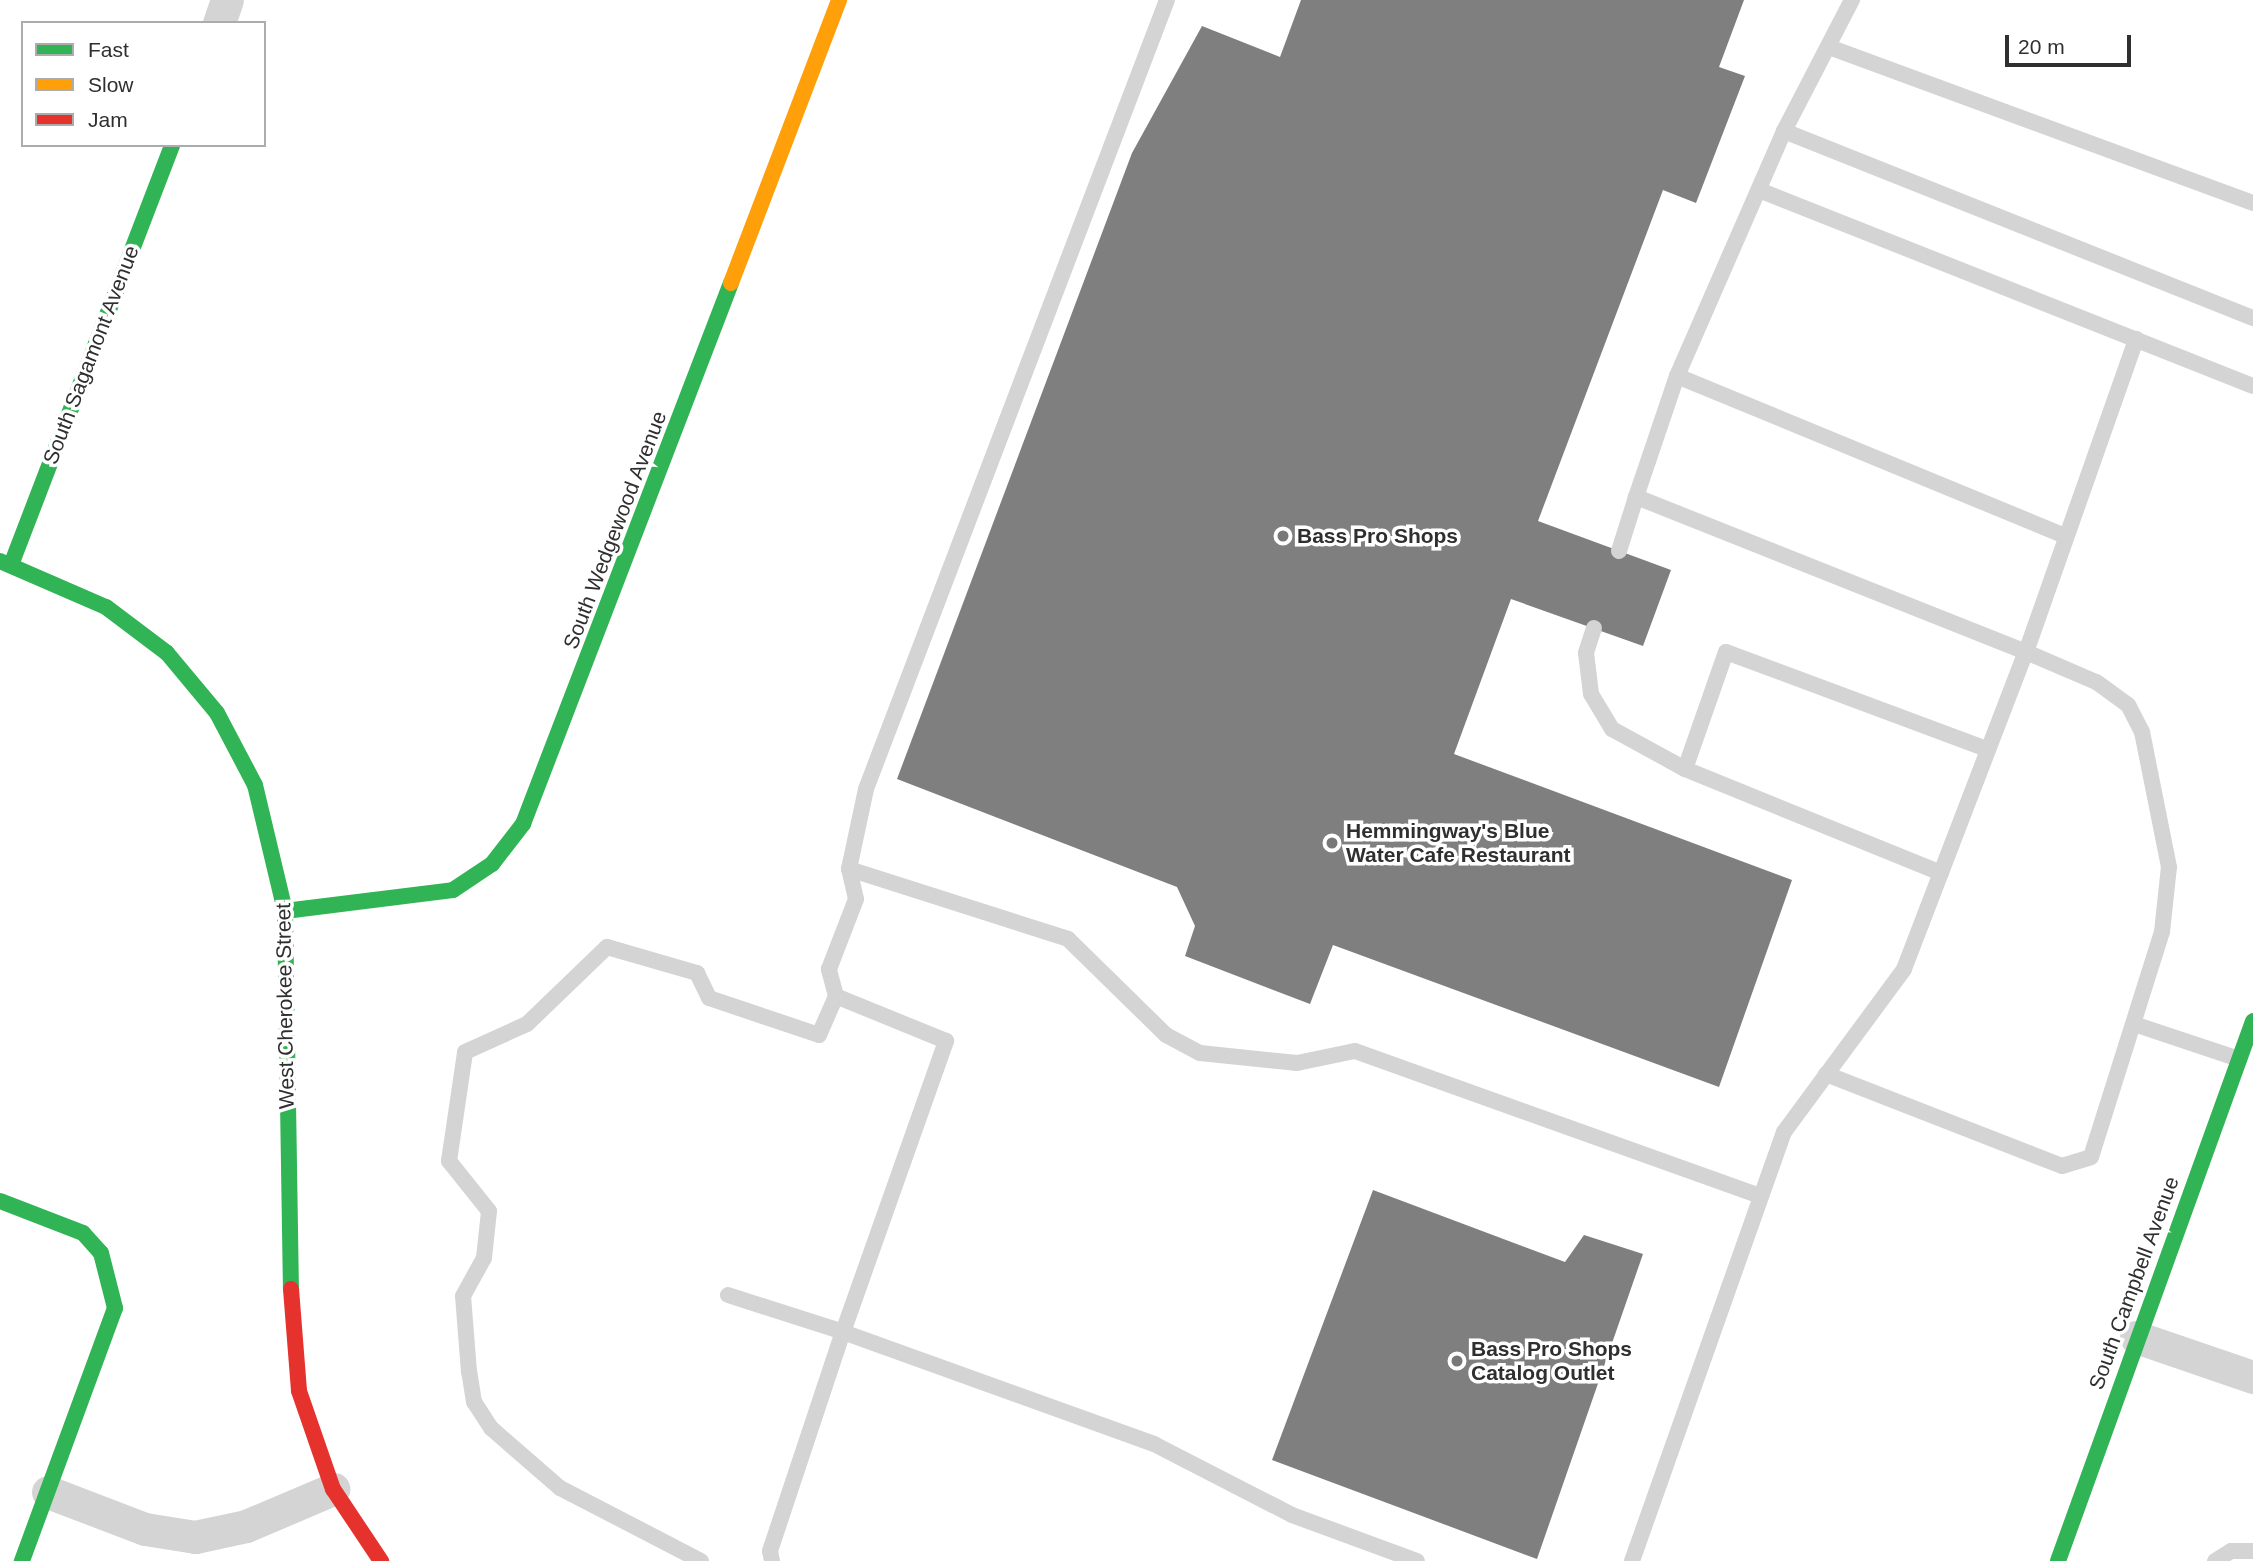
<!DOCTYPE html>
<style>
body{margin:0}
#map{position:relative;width:2253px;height:1561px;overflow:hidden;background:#fff;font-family:Helvetica,sans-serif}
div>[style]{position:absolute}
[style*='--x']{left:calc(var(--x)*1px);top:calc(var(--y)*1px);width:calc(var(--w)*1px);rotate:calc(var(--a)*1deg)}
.building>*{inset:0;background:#7f7f7f}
.lane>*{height:16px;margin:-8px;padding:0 8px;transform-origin:8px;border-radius:8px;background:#d4d4d4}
.street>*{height:33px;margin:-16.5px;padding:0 16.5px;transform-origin:16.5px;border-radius:16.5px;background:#d4d4d4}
.fast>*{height:16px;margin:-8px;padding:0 8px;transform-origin:8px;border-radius:8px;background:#30b455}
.slow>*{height:16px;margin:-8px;padding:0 8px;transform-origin:8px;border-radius:8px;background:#ff9f0a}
.jam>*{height:16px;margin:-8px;padding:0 8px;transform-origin:8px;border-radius:8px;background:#e5322d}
.dots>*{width:19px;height:19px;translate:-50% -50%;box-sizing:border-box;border:4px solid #fff;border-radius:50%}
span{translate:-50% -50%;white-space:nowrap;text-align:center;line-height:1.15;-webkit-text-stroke:7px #fff;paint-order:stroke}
.street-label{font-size:21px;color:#2f2f2f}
.poi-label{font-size:21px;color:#2f2f2f;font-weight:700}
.left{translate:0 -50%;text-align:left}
.legend{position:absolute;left:21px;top:21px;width:245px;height:126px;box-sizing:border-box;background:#fff;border:2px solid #acacac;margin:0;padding:9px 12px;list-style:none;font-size:21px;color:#2f2f2f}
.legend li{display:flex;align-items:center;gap:14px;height:35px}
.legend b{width:35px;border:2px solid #acacac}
.scale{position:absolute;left:2005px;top:35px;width:126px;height:32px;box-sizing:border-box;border:4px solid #2f2f2f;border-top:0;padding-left:9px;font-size:21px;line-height:24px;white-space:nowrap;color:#2f2f2f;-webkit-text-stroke:5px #fff;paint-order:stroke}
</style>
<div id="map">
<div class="building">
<div style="clip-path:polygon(1301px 0,1744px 0,1719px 67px,1745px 76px,1696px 203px,1663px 190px,1538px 521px,1671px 570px,1643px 646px,1511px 599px,1454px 754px,1792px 880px,1719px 1087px,1333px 945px,1310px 1004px,1185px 956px,1195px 926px,1177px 887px,897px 779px,1132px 153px,1202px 26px,1280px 57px)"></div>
<div style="clip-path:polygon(1373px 1190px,1565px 1262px,1584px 1235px,1643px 1254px,1537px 1559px,1272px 1460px)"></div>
</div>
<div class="lane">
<div style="--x:1829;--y:47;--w:452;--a:20.2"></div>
<div style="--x:1784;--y:131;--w:505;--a:21.74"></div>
<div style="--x:1759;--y:190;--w:531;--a:21.64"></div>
<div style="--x:1677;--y:376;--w:420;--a:22.4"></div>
<div style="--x:1619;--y:551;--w:57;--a:-72.5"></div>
<div style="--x:1594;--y:628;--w:26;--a:108"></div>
<div style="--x:1586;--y:653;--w:41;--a:83"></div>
<div style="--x:1591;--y:694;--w:41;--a:59"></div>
<div style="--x:1612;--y:729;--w:83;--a:28.7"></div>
<div style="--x:849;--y:869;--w:82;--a:-78"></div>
<div style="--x:866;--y:789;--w:844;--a:-69.12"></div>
<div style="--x:1941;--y:873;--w:276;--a:-157.9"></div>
<div style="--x:1685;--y:769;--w:124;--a:-70.7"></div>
<div style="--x:1726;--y:652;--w:278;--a:20.4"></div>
<div style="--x:2134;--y:1024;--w:111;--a:18.4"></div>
<div style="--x:1826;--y:1074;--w:253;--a:21.3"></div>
<div style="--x:2062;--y:1166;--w:30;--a:-17"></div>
<div style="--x:2091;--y:1157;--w:236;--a:-72.5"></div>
<div style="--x:2162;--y:932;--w:65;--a:-83.9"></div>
<div style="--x:2169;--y:867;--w:138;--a:-101.3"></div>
<div style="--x:2142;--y:732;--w:30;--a:-117"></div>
<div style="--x:2128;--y:705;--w:39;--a:-144"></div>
<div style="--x:2096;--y:682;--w:76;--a:-156.8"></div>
<div style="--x:2026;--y:652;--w:332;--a:-70.6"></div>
<div style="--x:728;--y:1295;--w:121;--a:17.8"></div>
<div style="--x:843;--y:1332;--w:309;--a:-70.5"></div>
<div style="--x:946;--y:1041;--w:119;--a:-157.8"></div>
<div style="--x:701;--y:1561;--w:159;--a:-152.6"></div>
<div style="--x:560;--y:1488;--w:91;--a:-139"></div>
<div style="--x:491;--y:1428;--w:31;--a:-123"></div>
<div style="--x:474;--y:1402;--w:30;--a:-99"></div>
<div style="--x:469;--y:1372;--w:76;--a:-94.5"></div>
<div style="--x:463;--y:1296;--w:43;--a:-61.1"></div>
<div style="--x:484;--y:1258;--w:47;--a:-83.9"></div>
<div style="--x:489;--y:1211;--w:64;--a:-128.7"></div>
<div style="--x:449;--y:1161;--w:110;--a:-81.6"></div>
<div style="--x:465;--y:1052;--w:68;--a:-24.3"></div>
<div style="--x:527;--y:1024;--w:111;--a:-43.9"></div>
<div style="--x:607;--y:947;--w:94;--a:16.1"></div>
<div style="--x:697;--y:973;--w:28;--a:64"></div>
<div style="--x:709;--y:998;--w:116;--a:18.6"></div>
<div style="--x:819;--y:1035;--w:43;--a:-66.4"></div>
<div style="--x:836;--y:996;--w:28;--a:-105"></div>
<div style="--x:829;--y:969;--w:75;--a:-68.9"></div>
<div style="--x:856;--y:899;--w:31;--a:-103"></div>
<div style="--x:849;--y:869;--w:230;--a:17.7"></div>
<div style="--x:1068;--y:939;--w:137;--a:44.4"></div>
<div style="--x:1166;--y:1035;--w:38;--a:28"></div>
<div style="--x:1200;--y:1053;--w:98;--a:5.9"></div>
<div style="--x:1297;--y:1063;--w:59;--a:-11.7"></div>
<div style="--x:1355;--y:1051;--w:431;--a:19.7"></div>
<div style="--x:772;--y:1561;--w:10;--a:-101"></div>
<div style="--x:770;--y:1551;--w:231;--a:-71.6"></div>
<div style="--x:843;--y:1332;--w:331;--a:19.8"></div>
<div style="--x:1154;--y:1444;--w:155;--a:27.2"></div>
<div style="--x:1292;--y:1515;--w:133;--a:20.2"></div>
<div style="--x:1632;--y:1561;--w:455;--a:-70.5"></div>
<div style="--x:1784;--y:1132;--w:202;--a:-53.6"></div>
<div style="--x:1904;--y:969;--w:340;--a:-69"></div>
<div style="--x:2026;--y:652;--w:420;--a:-158.3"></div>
<div style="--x:1636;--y:497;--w:128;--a:-71.3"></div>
<div style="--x:1677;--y:376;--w:267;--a:-66.4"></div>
<div style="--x:1784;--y:131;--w:148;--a:-62.6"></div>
<div style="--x:2215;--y:1561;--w:19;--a:-32"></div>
<div style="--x:2231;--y:1551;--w:22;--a:0"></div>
</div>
<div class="street">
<div style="--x:219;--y:23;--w:24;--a:-71"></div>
<div style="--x:2136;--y:1337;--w:124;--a:18.9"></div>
<div style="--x:48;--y:1492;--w:104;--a:20.9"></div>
<div style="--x:145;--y:1529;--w:51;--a:9.1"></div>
<div style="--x:195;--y:1537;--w:52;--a:-12.2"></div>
<div style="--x:246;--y:1526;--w:95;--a:-23"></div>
</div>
<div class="fast">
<div style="--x:0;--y:561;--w:116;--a:23.5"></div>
<div style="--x:106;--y:607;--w:76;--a:37"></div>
<div style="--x:167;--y:653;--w:78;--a:50.2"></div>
<div style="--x:217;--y:713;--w:81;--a:62.2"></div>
<div style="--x:255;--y:785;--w:130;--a:76.6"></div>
<div style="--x:285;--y:911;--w:378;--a:89.1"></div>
<div style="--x:11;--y:565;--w:450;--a:-69"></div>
<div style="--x:285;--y:911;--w:169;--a:-7.1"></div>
<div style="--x:453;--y:890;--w:47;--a:-33.7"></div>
<div style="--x:492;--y:864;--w:51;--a:-52.2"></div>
<div style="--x:523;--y:824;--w:580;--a:-68.97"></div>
<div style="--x:0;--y:1201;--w:89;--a:21.1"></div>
<div style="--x:83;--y:1233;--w:27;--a:48"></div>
<div style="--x:101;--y:1253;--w:57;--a:75.7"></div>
<div style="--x:115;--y:1308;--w:270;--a:110.2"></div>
<div style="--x:2058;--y:1561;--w:574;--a:-70.14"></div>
</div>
<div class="slow">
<div style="--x:731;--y:283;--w:303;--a:-69.1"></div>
</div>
<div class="jam">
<div style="--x:291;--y:1289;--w:102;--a:85.5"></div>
<div style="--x:299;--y:1391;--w:104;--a:70.9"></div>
<div style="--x:333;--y:1489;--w:87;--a:56.3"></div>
</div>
<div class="dots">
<div style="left:1283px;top:536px;background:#787878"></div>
<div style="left:1332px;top:843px;background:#787878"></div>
<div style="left:1457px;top:1361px;background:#787878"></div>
</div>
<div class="street-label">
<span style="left:91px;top:355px;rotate:-69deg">South Sagamont Avenue</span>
<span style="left:615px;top:530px;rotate:-69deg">South Wedgewood Avenue</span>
<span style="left:285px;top:1006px;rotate:-91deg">West Cherokee Street</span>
<span style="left:2134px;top:1283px;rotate:-70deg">South Campbell Avenue</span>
</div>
<div class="poi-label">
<span class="left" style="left:1297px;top:536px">Bass Pro Shops</span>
<span class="left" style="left:1346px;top:843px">Hemmingway's Blue<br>Water Cafe Restaurant</span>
<span class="left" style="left:1471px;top:1361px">Bass Pro Shops<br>Catalog Outlet</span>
</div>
<ul class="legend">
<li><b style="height:9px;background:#30b455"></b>Fast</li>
<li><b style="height:9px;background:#ff9f0a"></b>Slow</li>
<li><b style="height:9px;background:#e5322d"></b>Jam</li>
</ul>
<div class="scale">20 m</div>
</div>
